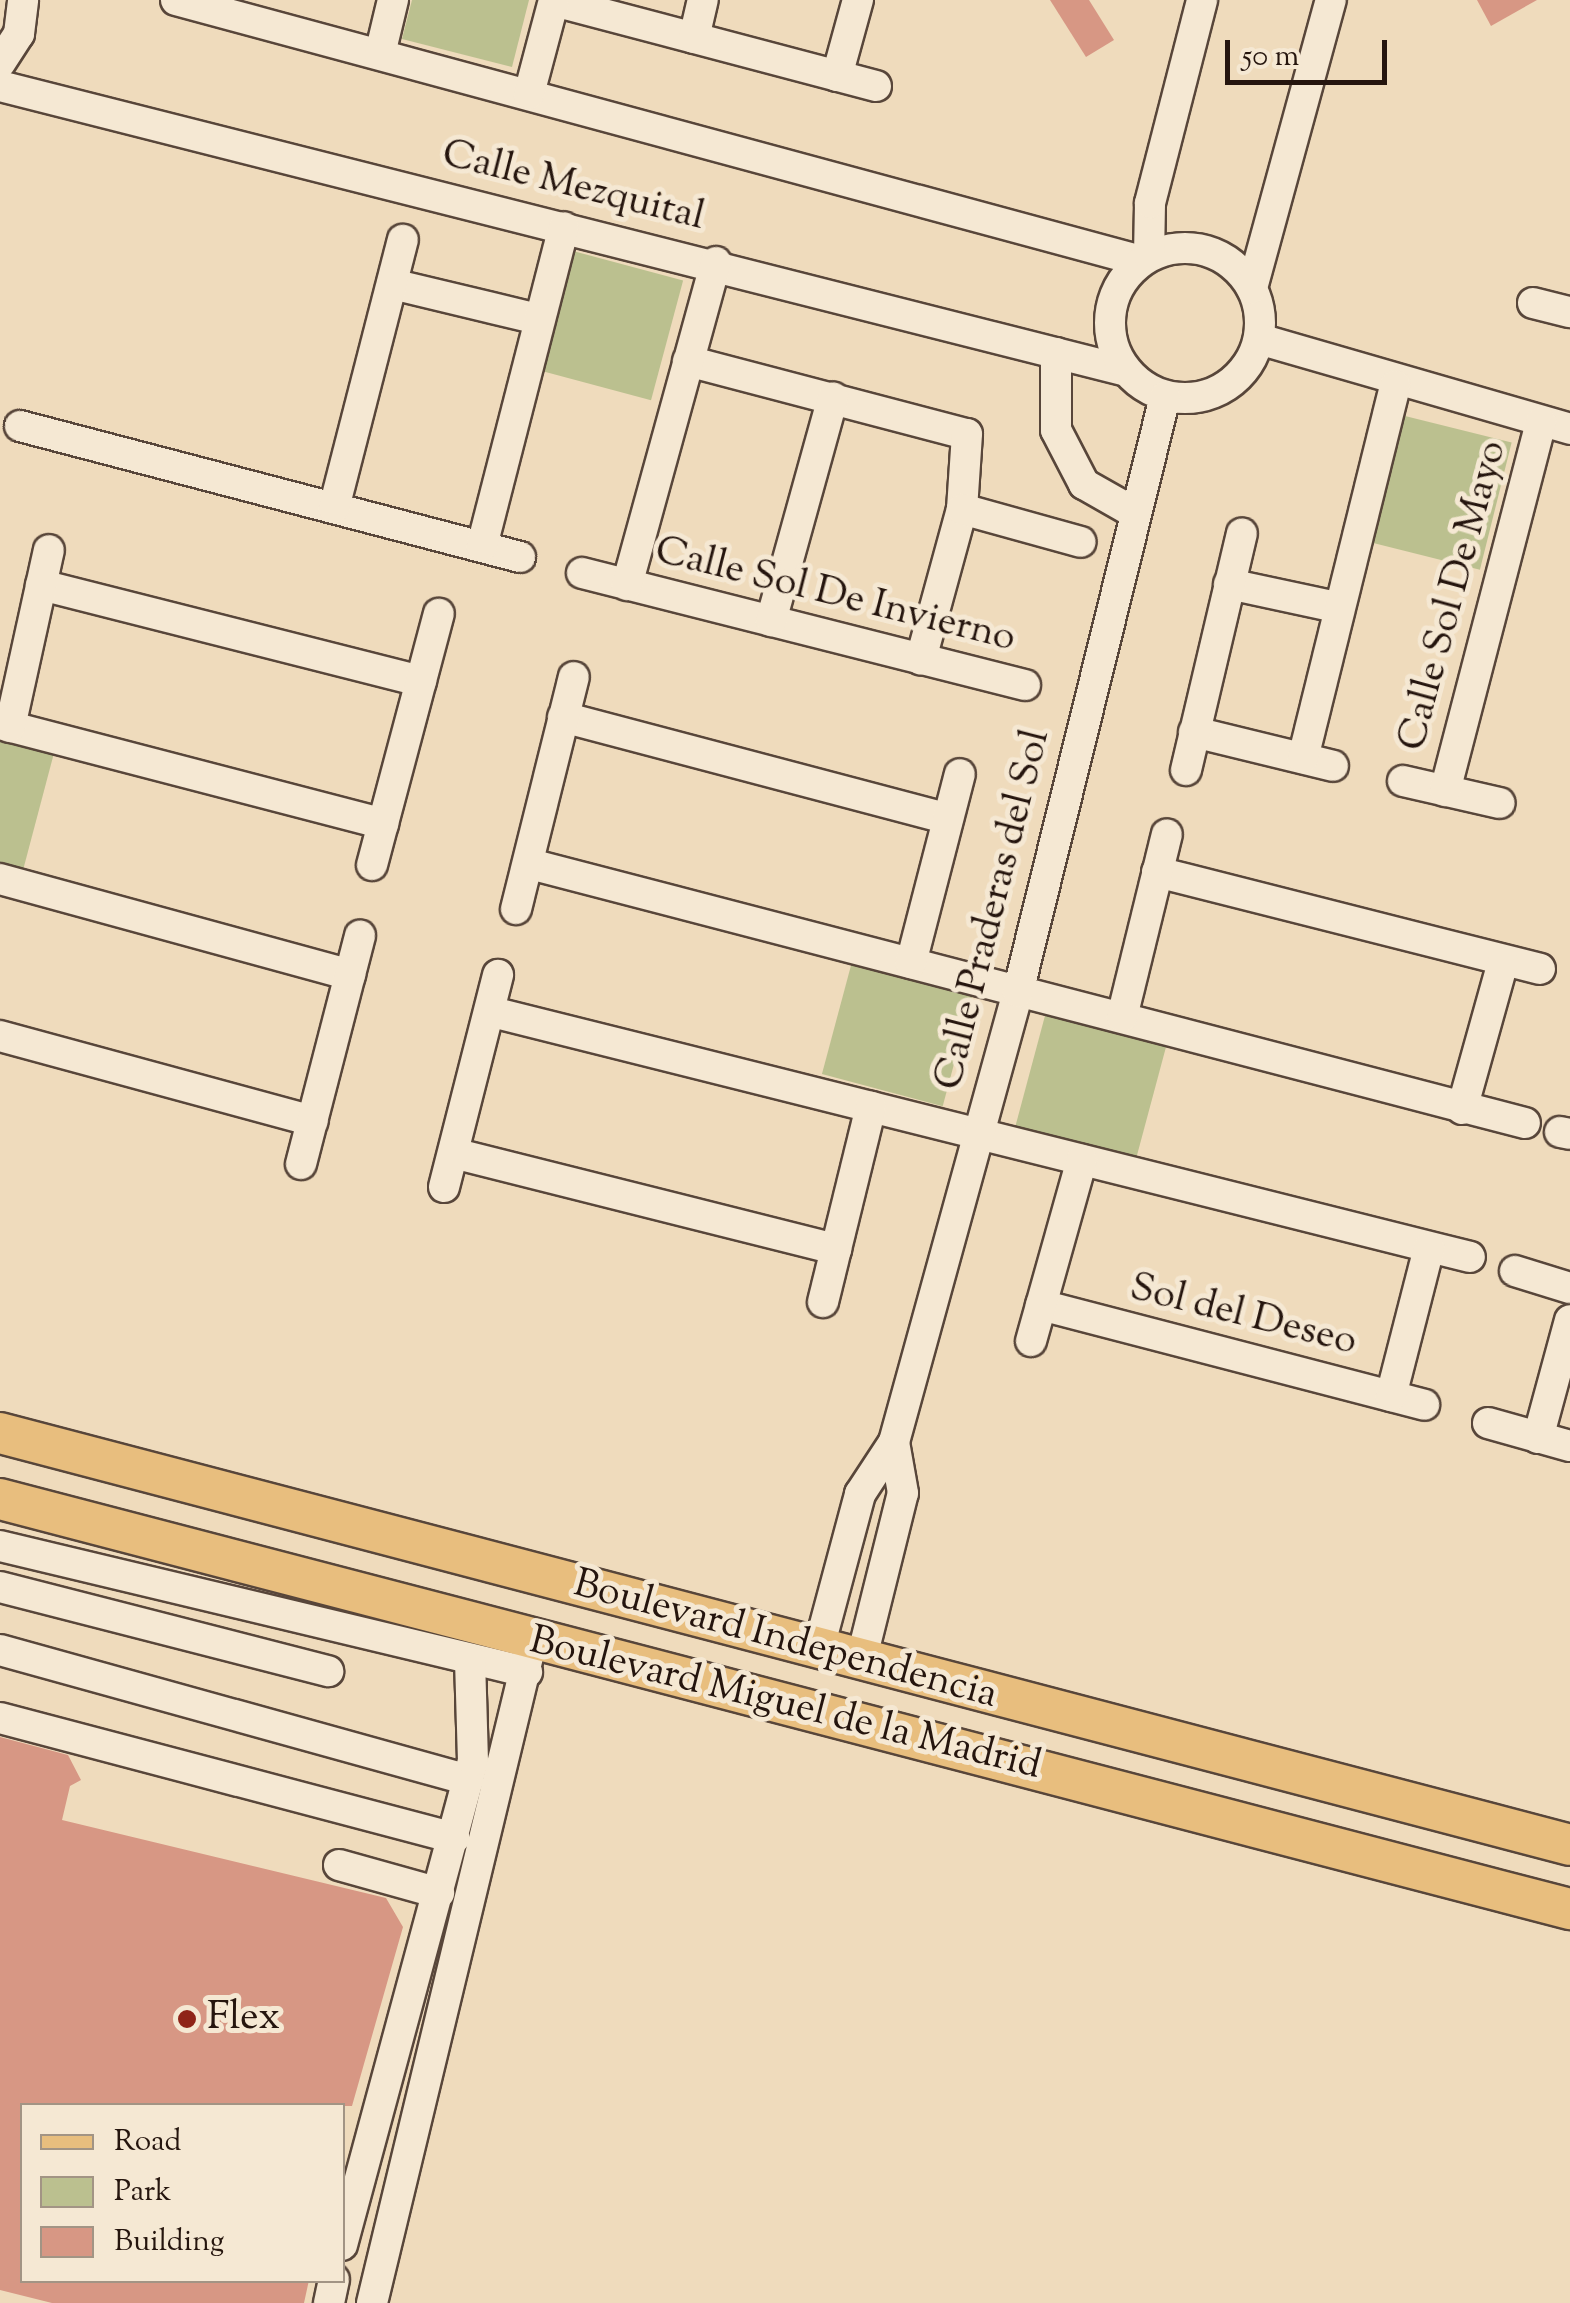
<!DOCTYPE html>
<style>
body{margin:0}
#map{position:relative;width:1570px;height:2303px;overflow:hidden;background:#efdbbc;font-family:"Sorts Mill Goudy",serif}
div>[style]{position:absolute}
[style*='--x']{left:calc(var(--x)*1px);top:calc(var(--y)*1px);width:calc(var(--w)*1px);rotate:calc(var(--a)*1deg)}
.green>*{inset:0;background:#bbc08f;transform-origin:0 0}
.building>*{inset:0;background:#d79784}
.roads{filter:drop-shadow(2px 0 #58463a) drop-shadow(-2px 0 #58463a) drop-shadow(0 2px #58463a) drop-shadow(0 -2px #58463a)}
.minor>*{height:30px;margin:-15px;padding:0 15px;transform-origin:15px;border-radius:15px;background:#f5e8d3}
.minor>.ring{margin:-15px;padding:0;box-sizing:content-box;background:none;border:30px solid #f5e8d3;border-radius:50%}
.major>*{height:40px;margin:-20px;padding:0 20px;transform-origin:20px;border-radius:20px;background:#e8be7e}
.dots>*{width:28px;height:28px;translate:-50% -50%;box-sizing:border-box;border:5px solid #f5e8d3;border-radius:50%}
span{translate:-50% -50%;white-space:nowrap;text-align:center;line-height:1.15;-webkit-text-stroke:10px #f5e8d3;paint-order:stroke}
.street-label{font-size:40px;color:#25150e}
.poi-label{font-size:40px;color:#25150e}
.left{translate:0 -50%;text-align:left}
.legend{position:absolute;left:20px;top:2103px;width:325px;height:180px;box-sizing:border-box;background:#f5e8d3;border:2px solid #a29484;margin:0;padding:12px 18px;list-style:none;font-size:30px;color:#25150e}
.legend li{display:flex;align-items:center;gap:20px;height:50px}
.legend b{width:50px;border:2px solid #a29484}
.scale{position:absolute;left:1225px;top:40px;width:162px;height:45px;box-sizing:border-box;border:5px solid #25150e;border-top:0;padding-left:12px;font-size:30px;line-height:35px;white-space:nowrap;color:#25150e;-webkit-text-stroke:8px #f5e8d3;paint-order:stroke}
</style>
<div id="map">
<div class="green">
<div style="clip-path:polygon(412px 0,529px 0,512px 67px,402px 39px)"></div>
<div style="left:573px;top:251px;width:114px;height:124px;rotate:15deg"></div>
<div style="left:1401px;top:415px;width:114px;height:131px;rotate:14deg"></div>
<div style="clip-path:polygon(0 737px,54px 753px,22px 874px,0 868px)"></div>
<div style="left:853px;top:958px;width:125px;height:120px;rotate:15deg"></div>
<div style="left:1046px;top:1012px;width:125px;height:119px;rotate:15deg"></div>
</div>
<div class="building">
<div style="clip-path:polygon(1050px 0,1089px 0,1114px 40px,1086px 57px)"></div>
<div style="clip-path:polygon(1477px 0,1537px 0,1491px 26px)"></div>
<div style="clip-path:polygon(0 1737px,68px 1755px,81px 1780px,70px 1786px,62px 1820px,386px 1898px,403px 1927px,352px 2106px,22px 2106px,22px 2280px,309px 2280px,304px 2303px,52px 2303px,0 2290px)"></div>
</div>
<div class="roads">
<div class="minor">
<div style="--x:176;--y:0;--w:1000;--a:15.13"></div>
<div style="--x:554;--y:1;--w:333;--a:14.8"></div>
<div style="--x:694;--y:38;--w:39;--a:-77"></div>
<div style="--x:380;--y:54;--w:56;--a:-76.5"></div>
<div style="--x:0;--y:63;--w:35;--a:-57"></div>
<div style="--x:19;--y:34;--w:34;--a:-83"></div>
<div style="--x:837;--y:76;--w:79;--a:-74.6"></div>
<div style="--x:0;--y:86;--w:1162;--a:14.2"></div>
<div style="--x:529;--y:94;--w:97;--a:-75.1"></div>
<div class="ring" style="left:1110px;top:248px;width:120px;height:120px"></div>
<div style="--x:1149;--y:256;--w:53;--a:-88.9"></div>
<div style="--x:1150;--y:203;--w:210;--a:-75.6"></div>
<div style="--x:392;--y:284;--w:150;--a:13.5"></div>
<div style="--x:1252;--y:288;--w:299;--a:-74.7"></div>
<div style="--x:1533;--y:303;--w:38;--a:14"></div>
<div style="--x:1259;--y:339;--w:324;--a:16.1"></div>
<div style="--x:1056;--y:353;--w:77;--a:90"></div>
<div style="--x:1056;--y:430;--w:61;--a:62.6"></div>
<div style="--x:1084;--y:484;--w:59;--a:29.6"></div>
<div style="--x:688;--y:361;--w:288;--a:14.7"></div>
<div style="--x:967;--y:434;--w:75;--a:93.8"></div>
<div style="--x:962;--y:509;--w:156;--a:105.3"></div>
<div style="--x:20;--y:426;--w:517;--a:14.68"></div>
<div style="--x:334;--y:508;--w:277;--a:-75.6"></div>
<div style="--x:962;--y:509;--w:123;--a:15.5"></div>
<div style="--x:482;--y:546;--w:329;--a:-75.6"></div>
<div style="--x:582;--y:573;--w:457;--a:14.2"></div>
<div style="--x:1229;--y:584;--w:109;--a:12.1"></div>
<div style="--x:41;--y:585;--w:392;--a:14.2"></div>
<div style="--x:627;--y:585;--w:335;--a:-74.6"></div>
<div style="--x:771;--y:621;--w:232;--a:-74.5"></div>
<div style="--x:563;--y:717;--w:398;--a:14.8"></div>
<div style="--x:0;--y:724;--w:396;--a:14.6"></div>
<div style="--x:10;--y:727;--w:181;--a:-77.6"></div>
<div style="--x:1194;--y:732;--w:143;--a:13.7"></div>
<div style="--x:1303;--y:758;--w:384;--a:-76.1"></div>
<div style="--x:1186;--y:770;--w:243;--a:-76.7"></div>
<div style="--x:1403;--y:781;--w:99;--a:12.8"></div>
<div style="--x:1445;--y:791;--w:381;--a:-75.4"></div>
<div style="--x:530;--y:864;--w:1028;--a:14.59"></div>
<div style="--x:372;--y:865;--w:260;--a:-75.1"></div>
<div style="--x:1157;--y:872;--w:395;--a:14.2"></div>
<div style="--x:0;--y:879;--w:363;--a:15.3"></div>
<div style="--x:516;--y:909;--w:239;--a:-76"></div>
<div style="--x:911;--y:963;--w:195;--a:-75.5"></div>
<div style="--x:492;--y:1012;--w:1008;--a:14.06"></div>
<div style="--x:1122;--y:1017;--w:188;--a:-76.2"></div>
<div style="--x:0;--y:1036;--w:324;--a:15.2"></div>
<div style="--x:1462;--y:1109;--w:153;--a:-74.4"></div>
<div style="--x:1560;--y:1132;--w:10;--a:11"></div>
<div style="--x:457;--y:1154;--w:391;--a:14.1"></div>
<div style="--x:301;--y:1164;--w:236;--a:-75.5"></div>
<div style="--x:444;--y:1187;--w:219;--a:-75.7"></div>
<div style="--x:1515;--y:1271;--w:58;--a:17.2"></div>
<div style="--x:823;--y:1302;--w:201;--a:-76.2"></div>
<div style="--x:1041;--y:1305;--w:396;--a:14.6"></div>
<div style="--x:1031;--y:1341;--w:188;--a:-74.3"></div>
<div style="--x:1391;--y:1396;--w:153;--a:-75.6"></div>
<div style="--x:1488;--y:1423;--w:85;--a:15.7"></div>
<div style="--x:1538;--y:1438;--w:122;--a:-74.8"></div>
<div style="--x:0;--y:1546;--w:542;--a:13.45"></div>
<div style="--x:0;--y:1587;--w:339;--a:14.4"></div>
<div style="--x:0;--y:1650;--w:486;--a:15.5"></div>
<div style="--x:818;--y:1651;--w:163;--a:-75"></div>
<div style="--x:860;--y:1494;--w:62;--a:-56.8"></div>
<div style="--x:894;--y:1442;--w:467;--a:-74.6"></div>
<div style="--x:1018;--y:992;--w:613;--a:-76.12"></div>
<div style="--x:861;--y:1661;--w:173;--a:-76"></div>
<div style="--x:903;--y:1493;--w:52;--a:-100"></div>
<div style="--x:0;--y:1718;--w:470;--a:14.8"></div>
<div style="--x:339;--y:1865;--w:104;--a:15.6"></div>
<div style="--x:342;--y:2245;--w:501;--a:-74.86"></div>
<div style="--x:473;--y:1761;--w:102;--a:-91.7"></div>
<div style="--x:329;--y:2303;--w:24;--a:-78"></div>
<div style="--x:372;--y:2303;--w:682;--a:-76.43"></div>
</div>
<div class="major">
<div style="--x:0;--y:1433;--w:1623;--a:14.7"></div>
<div style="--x:0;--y:1499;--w:1623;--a:14.64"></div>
</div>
</div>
<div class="dots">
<div style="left:187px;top:2019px;background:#8f2418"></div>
</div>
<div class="street-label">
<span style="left:573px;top:187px;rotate:14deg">Calle Mezquital</span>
<span style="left:835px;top:596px;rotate:14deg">Calle Sol De Invierno</span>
<span style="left:1454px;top:596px;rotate:-75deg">Calle Sol De Mayo</span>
<span style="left:994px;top:910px;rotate:-76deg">Calle Praderas del Sol</span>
<span style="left:1243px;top:1316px;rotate:14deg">Sol del Deseo</span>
<span style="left:785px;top:1641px;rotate:15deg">Boulevard Independencia</span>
<span style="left:785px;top:1705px;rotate:14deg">Boulevard Miguel de la Madrid</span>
</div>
<div class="poi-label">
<span class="left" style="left:207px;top:2019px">Flex</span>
</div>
<ul class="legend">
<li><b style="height:12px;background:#e8be7e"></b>Road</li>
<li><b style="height:28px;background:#bbc08f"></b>Park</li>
<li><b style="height:28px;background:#d79784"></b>Building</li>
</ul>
<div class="scale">50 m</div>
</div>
